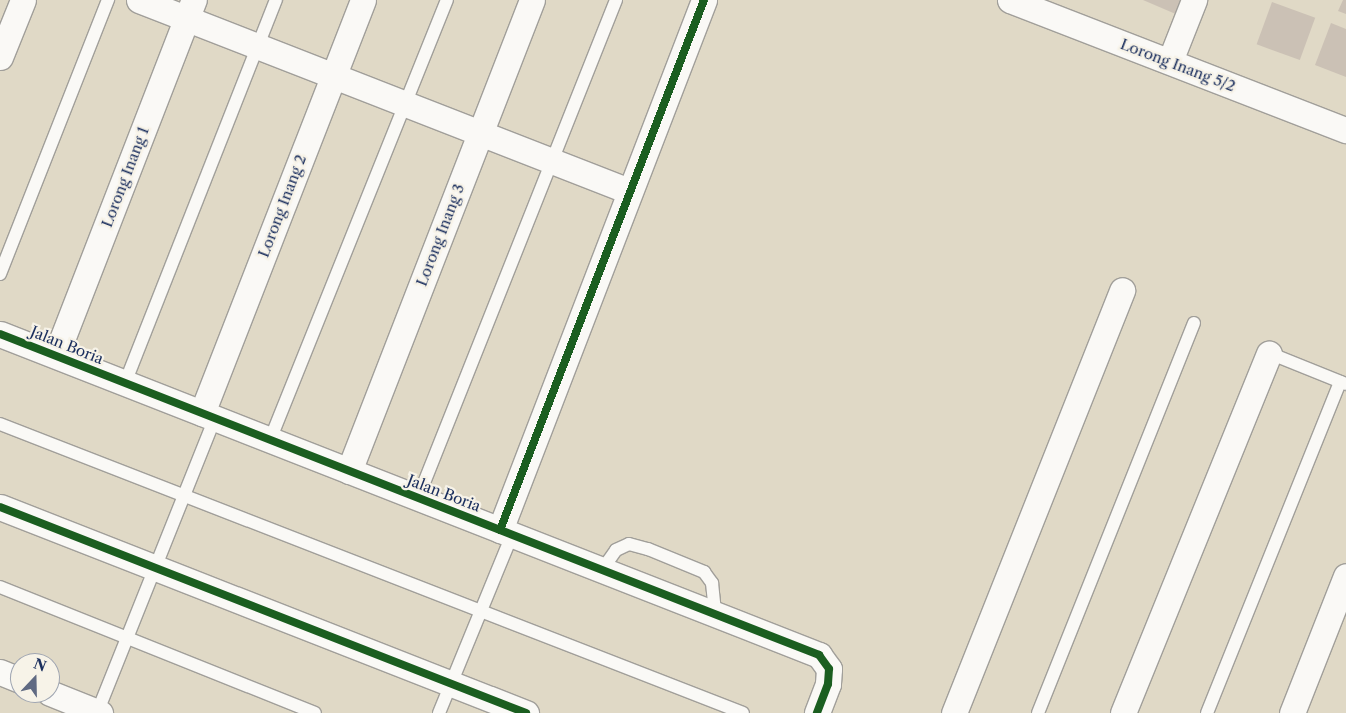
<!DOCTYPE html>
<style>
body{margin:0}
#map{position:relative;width:1346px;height:713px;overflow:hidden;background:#e0d9c6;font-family:"Libre Caslon Text",serif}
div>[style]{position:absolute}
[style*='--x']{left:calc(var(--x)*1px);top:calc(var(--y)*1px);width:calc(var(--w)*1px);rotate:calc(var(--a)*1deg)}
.building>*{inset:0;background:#cbc1b5;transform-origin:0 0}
.roads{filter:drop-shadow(1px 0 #a19f9a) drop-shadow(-1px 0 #a19f9a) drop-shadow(0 1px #a19f9a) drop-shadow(0 -1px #a19f9a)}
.lane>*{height:12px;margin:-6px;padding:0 6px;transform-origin:6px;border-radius:6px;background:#faf9f6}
.street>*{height:25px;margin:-12.5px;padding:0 12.5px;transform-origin:12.5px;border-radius:12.5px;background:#faf9f6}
.cycleway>*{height:8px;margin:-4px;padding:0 4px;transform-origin:4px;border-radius:4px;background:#1b5e20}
span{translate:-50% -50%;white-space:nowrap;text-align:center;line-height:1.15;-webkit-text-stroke:4.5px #f7f3e8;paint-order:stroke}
.street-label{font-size:15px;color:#1b2f5e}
.north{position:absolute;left:10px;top:653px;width:50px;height:50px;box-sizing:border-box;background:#f7f3e8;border:1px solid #9fa5b1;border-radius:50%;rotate:21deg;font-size:14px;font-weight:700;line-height:20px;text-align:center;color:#1b2f5e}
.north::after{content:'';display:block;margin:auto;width:18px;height:22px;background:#606a82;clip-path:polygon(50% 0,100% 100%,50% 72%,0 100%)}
</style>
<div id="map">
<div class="building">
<div style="clip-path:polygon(1143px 0,1192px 0,1185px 18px)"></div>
<div style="clip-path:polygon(1343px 0,1346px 0,1346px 14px,1338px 11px)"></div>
<div style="left:1272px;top:2px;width:46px;height:45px;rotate:20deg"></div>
<div style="clip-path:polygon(1331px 23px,1346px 29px,1346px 77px,1315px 65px)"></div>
</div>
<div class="roads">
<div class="lane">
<div style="--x:0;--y:274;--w:295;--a:-68.5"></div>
<div style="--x:1269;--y:353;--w:83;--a:21.9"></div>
<div style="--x:125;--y:383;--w:412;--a:-68.5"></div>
<div style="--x:0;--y:424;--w:797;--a:21.25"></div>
<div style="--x:270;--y:440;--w:474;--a:-68.1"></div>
<div style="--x:418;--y:498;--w:536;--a:-68.32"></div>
<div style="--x:602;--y:570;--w:24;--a:-55"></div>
<div style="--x:616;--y:550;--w:14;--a:-25"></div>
<div style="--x:629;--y:544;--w:20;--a:15"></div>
<div style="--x:648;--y:549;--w:61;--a:22.3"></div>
<div style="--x:704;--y:572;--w:14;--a:54"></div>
<div style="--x:712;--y:583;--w:31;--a:84"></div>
<div style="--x:0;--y:587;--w:339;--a:21.8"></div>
<div style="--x:97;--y:713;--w:318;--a:-68.2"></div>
<div style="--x:439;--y:713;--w:192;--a:-67.7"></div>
<div style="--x:1038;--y:713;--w:420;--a:-68.2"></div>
<div style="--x:1207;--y:713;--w:357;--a:-68.1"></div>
</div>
<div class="street">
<div style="--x:139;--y:0;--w:526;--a:21.3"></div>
<div style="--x:1010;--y:0;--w:360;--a:21.2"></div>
<div style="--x:0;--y:57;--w:61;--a:-68"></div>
<div style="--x:1170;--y:61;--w:66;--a:-68.5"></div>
<div style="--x:0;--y:334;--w:880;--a:21.4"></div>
<div style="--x:819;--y:655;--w:17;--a:54"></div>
<div style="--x:829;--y:669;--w:15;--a:94"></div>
<div style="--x:828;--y:684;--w:31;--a:111"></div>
<div style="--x:56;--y:355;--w:381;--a:-68.8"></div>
<div style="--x:202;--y:413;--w:443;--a:-68.7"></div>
<div style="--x:349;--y:471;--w:505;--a:-68.77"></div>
<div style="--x:0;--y:507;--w:565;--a:21.39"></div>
<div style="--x:500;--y:530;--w:568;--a:-68.95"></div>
<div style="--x:0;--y:672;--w:22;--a:22"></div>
<div style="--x:50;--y:693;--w:54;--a:21.8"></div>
<div style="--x:954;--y:713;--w:455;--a:-68.3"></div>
<div style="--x:1123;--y:713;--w:388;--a:-67.9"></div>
<div style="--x:1292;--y:713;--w:147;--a:-68.5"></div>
</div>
</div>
<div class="cycleway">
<div style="--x:0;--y:334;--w:880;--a:21.4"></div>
<div style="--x:819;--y:655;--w:17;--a:54"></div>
<div style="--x:829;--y:669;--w:15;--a:94"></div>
<div style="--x:828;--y:684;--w:31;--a:111"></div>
<div style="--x:0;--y:507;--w:565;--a:21.39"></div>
<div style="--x:500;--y:530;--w:568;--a:-68.95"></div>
</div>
<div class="street-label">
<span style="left:1178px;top:65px;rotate:21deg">Lorong Inang 5/2</span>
<span style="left:125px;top:177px;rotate:-69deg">Lorong Inang 1</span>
<span style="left:282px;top:206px;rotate:-69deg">Lorong Inang 2</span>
<span style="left:440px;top:235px;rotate:-69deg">Lorong Inang 3</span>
<span style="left:67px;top:345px;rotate:22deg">Jalan Boria</span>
<span style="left:444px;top:493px;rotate:21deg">Jalan Boria</span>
</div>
<div class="north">N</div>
</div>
